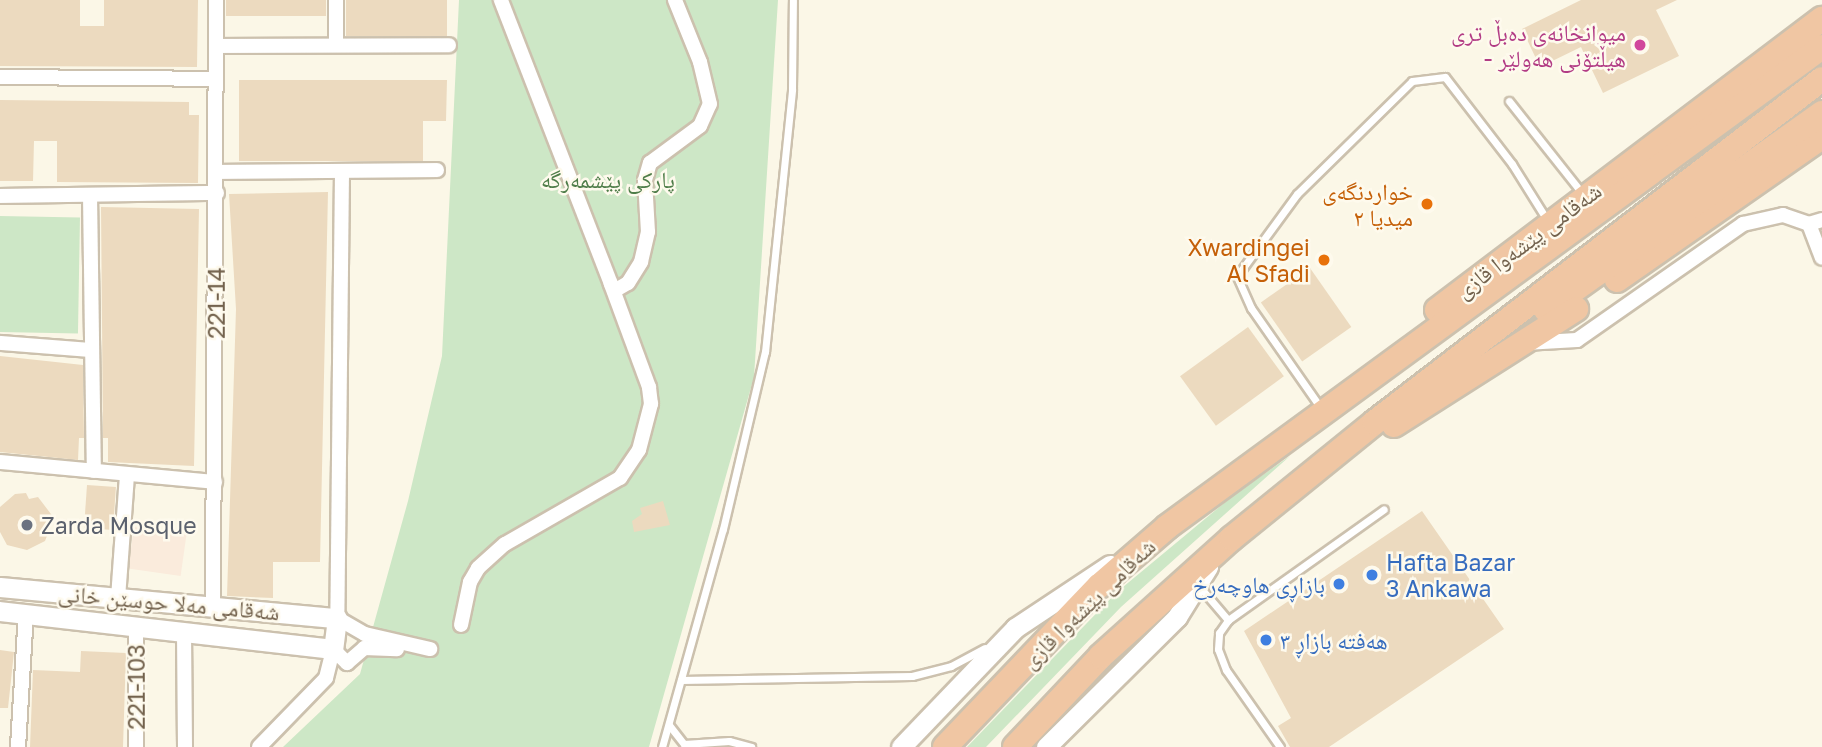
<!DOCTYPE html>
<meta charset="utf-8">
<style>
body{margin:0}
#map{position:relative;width:1822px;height:747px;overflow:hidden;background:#fbf7e7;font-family:"Golos Text","Noto Naskh Arabic",sans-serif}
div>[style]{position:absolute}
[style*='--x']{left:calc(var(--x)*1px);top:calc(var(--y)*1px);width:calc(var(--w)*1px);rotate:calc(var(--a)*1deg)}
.commercial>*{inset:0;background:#faebdc;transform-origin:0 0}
.green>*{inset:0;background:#cde7c6;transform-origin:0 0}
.building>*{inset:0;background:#ecdabf;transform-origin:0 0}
.roads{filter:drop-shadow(2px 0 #ccc1ae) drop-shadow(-2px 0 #ccc1ae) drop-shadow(0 2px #ccc1ae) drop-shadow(0 -2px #ccc1ae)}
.lane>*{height:7px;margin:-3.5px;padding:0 3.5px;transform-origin:3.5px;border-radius:3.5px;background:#fff}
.street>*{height:14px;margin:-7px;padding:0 7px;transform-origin:7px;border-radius:7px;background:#fff}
.secondary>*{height:19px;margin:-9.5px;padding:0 9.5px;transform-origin:9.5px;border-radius:9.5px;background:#fff}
.highway>*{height:24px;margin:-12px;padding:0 12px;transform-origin:12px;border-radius:12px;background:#f0c6a3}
.dots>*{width:19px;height:19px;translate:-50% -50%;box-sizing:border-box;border:4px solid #fefaed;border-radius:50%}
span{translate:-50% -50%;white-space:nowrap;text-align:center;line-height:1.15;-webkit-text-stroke:5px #fefaed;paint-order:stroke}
.hotel-label{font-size:23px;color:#b23c85}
.right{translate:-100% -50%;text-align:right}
.park-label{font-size:23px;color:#4f7d49}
.food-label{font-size:23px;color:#c56008}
.street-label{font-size:23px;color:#73624d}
.worship-label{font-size:23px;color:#5b616d}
.left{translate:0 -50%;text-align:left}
.shop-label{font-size:23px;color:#366cbe}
</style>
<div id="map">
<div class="commercial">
<div style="left:134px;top:527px;width:53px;height:42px;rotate:8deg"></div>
</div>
<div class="green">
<div style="clip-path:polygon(459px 0,778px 0,754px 377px,649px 747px,283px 747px,360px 674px,408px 501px,442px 356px)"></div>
<div style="left:0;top:216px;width:80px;height:116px;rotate:1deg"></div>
<div style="clip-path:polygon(1290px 456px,1121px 607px,986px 747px,967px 747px,1117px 592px,1235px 494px)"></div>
</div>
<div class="building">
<div style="clip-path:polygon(0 0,80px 0,80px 26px,104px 26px,104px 0,198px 0,197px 67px,0 66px)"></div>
<div style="left:226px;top:0;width:100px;height:16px"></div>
<div style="left:346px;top:0;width:101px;height:36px"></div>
<div style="clip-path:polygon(1581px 0,1677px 0,1656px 10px,1679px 56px,1603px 93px,1581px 47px,1540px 67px,1522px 29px)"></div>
<div style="clip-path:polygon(239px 80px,447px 80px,446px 121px,423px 121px,423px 161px,239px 161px)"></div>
<div style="clip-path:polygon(0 100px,189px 102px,189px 115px,199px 115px,198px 183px,57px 182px,57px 141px,34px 141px,33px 181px,0 181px)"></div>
<div style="clip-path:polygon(328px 192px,320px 562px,273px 562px,273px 598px,227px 596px,236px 309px,229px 194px)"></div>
<div style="clip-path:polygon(101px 207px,199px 209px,194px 466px,108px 462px,108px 438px,103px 438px)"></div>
<div style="left:1310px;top:268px;width:72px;height:60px;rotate:55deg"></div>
<div style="left:1248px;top:327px;width:61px;height:84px;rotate:54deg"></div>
<div style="clip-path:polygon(0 356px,83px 365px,84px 438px,79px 438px,78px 460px,0 452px)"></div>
<div style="left:87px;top:485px;width:29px;height:43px;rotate:4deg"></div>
<div style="clip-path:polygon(26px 493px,29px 499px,38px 497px,54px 518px,45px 541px,27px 550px,7px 545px,0 532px,0 507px,15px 494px)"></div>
<div style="clip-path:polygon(663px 501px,670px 525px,634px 532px,632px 521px,642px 514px,640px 508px)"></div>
<div style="clip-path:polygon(1422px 511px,1504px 629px,1329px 747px,1290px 747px,1278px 726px,1291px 718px,1244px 631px)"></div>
<div style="clip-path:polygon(0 650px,14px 652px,8px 708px,0 708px)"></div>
<div style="clip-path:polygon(81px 651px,126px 653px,123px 747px,30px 747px,33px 670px,80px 672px)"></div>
</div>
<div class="roads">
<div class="lane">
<div style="--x:1509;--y:101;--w:117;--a:51.6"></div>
<div style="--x:1318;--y:404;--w:117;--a:-124.9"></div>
<div style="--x:1251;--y:308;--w:35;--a:-114"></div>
<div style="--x:1237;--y:276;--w:102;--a:-53.8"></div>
<div style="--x:1297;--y:194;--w:161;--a:-44.5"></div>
<div style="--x:1412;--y:81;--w:33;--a:-7"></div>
<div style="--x:1445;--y:77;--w:110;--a:52.4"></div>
<div style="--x:1512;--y:164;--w:66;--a:58"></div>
<div style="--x:1199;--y:586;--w:45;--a:49.5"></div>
<div style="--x:681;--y:680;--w:231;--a:-1"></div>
<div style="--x:912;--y:676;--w:40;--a:-14.4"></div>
<div style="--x:951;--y:666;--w:38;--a:-28"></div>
<div style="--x:669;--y:725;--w:24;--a:52"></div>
<div style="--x:684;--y:744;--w:45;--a:-3.8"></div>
<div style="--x:729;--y:741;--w:23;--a:15"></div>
<div style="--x:662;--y:747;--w:226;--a:-74.4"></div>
<div style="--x:723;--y:529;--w:182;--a:-76.7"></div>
<div style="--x:765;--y:352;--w:264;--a:-84.1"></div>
<div style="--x:792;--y:89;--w:89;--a:-89.4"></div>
<div style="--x:1280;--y:747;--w:94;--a:-125"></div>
<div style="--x:1226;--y:670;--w:22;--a:-111"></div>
<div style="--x:1218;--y:649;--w:16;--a:-86"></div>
<div style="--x:1219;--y:633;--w:16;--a:-55"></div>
<div style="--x:1228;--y:620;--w:191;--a:-35.4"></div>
</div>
<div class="street">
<div style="--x:336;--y:45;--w:45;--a:-90"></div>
<div style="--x:216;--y:46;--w:233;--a:-0.2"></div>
<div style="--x:0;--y:77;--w:215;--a:0.5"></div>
<div style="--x:217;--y:172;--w:220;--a:-0.5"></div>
<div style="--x:342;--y:172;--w:446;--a:90.6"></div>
<div style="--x:337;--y:618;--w:32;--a:30"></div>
<div style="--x:365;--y:634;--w:67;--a:13"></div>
<div style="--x:90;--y:195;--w:276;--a:89.2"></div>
<div style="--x:0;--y:196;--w:217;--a:-0.8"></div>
<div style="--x:1809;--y:224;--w:36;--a:69"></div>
<div style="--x:614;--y:291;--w:16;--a:-30"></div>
<div style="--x:628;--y:283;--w:25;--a:-58"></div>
<div style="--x:641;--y:262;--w:31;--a:-77"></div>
<div style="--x:648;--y:232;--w:52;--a:-93.3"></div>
<div style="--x:645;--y:180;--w:18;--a:-74"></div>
<div style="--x:650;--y:163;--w:62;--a:-36.5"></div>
<div style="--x:700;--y:126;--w:24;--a:-66"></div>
<div style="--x:710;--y:104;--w:43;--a:-103.4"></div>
<div style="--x:700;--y:62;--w:67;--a:-112"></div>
<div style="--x:0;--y:343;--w:90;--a:4.4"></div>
<div style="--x:1525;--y:343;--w:52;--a:-3.3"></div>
<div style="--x:1577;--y:340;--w:203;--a:-34.9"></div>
<div style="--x:1743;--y:224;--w:41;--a:-12.7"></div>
<div style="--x:1783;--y:215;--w:28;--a:19"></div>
<div style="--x:1809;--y:224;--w:14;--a:-17"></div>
<div style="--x:0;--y:462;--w:216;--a:5.3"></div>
<div style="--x:118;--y:598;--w:122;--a:-85.8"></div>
<div style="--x:213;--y:607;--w:607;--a:-89.72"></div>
<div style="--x:461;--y:625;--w:44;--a:-78.2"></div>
<div style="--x:470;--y:582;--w:16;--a:-60"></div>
<div style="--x:478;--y:568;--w:36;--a:-42"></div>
<div style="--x:505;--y:544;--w:133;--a:-29.9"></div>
<div style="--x:620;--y:478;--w:34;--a:-56"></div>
<div style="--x:639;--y:450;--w:48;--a:-75.4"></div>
<div style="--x:651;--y:404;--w:17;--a:-97"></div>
<div style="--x:649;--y:387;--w:110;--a:-110.3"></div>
<div style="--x:611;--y:284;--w:305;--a:-111.2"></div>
<div style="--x:184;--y:632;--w:115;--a:89.5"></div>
<div style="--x:333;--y:649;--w:20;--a:45"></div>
<div style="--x:347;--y:663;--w:23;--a:-41"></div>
<div style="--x:364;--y:648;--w:33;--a:2"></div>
<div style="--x:18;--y:747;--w:133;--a:-86.6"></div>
<div style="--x:136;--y:747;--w:119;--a:-90"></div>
<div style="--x:259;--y:747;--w:96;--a:-45.8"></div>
<div style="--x:326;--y:678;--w:30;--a:-76"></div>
</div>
<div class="secondary">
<div style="--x:0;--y:587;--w:338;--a:5.3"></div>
<div style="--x:337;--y:618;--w:31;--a:97"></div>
<div style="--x:333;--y:649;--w:335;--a:-173.5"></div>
<div style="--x:901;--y:747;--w:165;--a:-46.2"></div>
<div style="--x:1015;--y:628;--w:114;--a:-33.6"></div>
<div style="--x:1046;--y:747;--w:185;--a:-44.8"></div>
<div style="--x:1177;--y:617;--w:59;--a:-58.2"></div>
</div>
<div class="highway">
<div style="--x:1617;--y:280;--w:250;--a:-34.9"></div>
<div style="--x:1437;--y:310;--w:483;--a:-37.1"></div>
<div style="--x:1546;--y:310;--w:339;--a:-35.5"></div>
<div style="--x:1394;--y:425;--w:216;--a:-32.5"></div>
<div style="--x:945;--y:747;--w:223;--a:-46.3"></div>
<div style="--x:1099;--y:586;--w:90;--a:-40.9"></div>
<div style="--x:1167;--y:527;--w:812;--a:-36.23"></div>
<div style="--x:1015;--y:747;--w:125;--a:-46.6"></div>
<div style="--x:1101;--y:656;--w:176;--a:-42"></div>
<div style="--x:1232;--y:538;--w:184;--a:-39"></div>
<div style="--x:1375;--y:422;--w:563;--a:-37.5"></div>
</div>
</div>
<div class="dots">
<div style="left:1640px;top:45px;background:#d1479c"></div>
<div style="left:1427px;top:204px;background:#e8710a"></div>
<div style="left:1324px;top:260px;background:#e8710a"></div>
<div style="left:27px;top:525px;background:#6b7280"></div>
<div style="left:1372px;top:575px;background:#3f7fe0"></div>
<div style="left:1339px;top:584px;background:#3f7fe0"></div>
<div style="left:1266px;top:640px;background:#3f7fe0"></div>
</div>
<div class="hotel-label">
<span class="right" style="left:1626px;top:45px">میوانخانەی دەبڵ تری<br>- هیڵتۆنی هەولێر</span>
</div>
<div class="park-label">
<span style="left:608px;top:179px">پارکی پێشمەرگە</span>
</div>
<div class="food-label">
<span class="right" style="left:1413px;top:204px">خواردنگەی<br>میدیا ٢</span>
<span class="right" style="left:1310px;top:260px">Xwardingei<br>Al Sfadi</span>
</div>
<div class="street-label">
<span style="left:1528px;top:240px;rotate:-37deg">شەقامی پێشەوا قازی</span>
<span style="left:216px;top:303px;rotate:-90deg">221-14</span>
<span style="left:169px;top:602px;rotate:5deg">شەقامی مەلا حوسێن خانی</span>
<span style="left:1088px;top:603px;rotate:-44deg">شەقامی پێشەوا قازی</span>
<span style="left:136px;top:687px;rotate:-90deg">221-103</span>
</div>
<div class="worship-label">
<span class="left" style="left:41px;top:525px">Zarda Mosque</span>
</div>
<div class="shop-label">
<span class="left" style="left:1386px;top:575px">Hafta Bazar<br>3 Ankawa</span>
<span class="right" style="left:1325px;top:584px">بازاڕی هاوچەرخ</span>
<span class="left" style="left:1280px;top:640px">هەفتە بازاڕ ٣</span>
</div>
</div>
